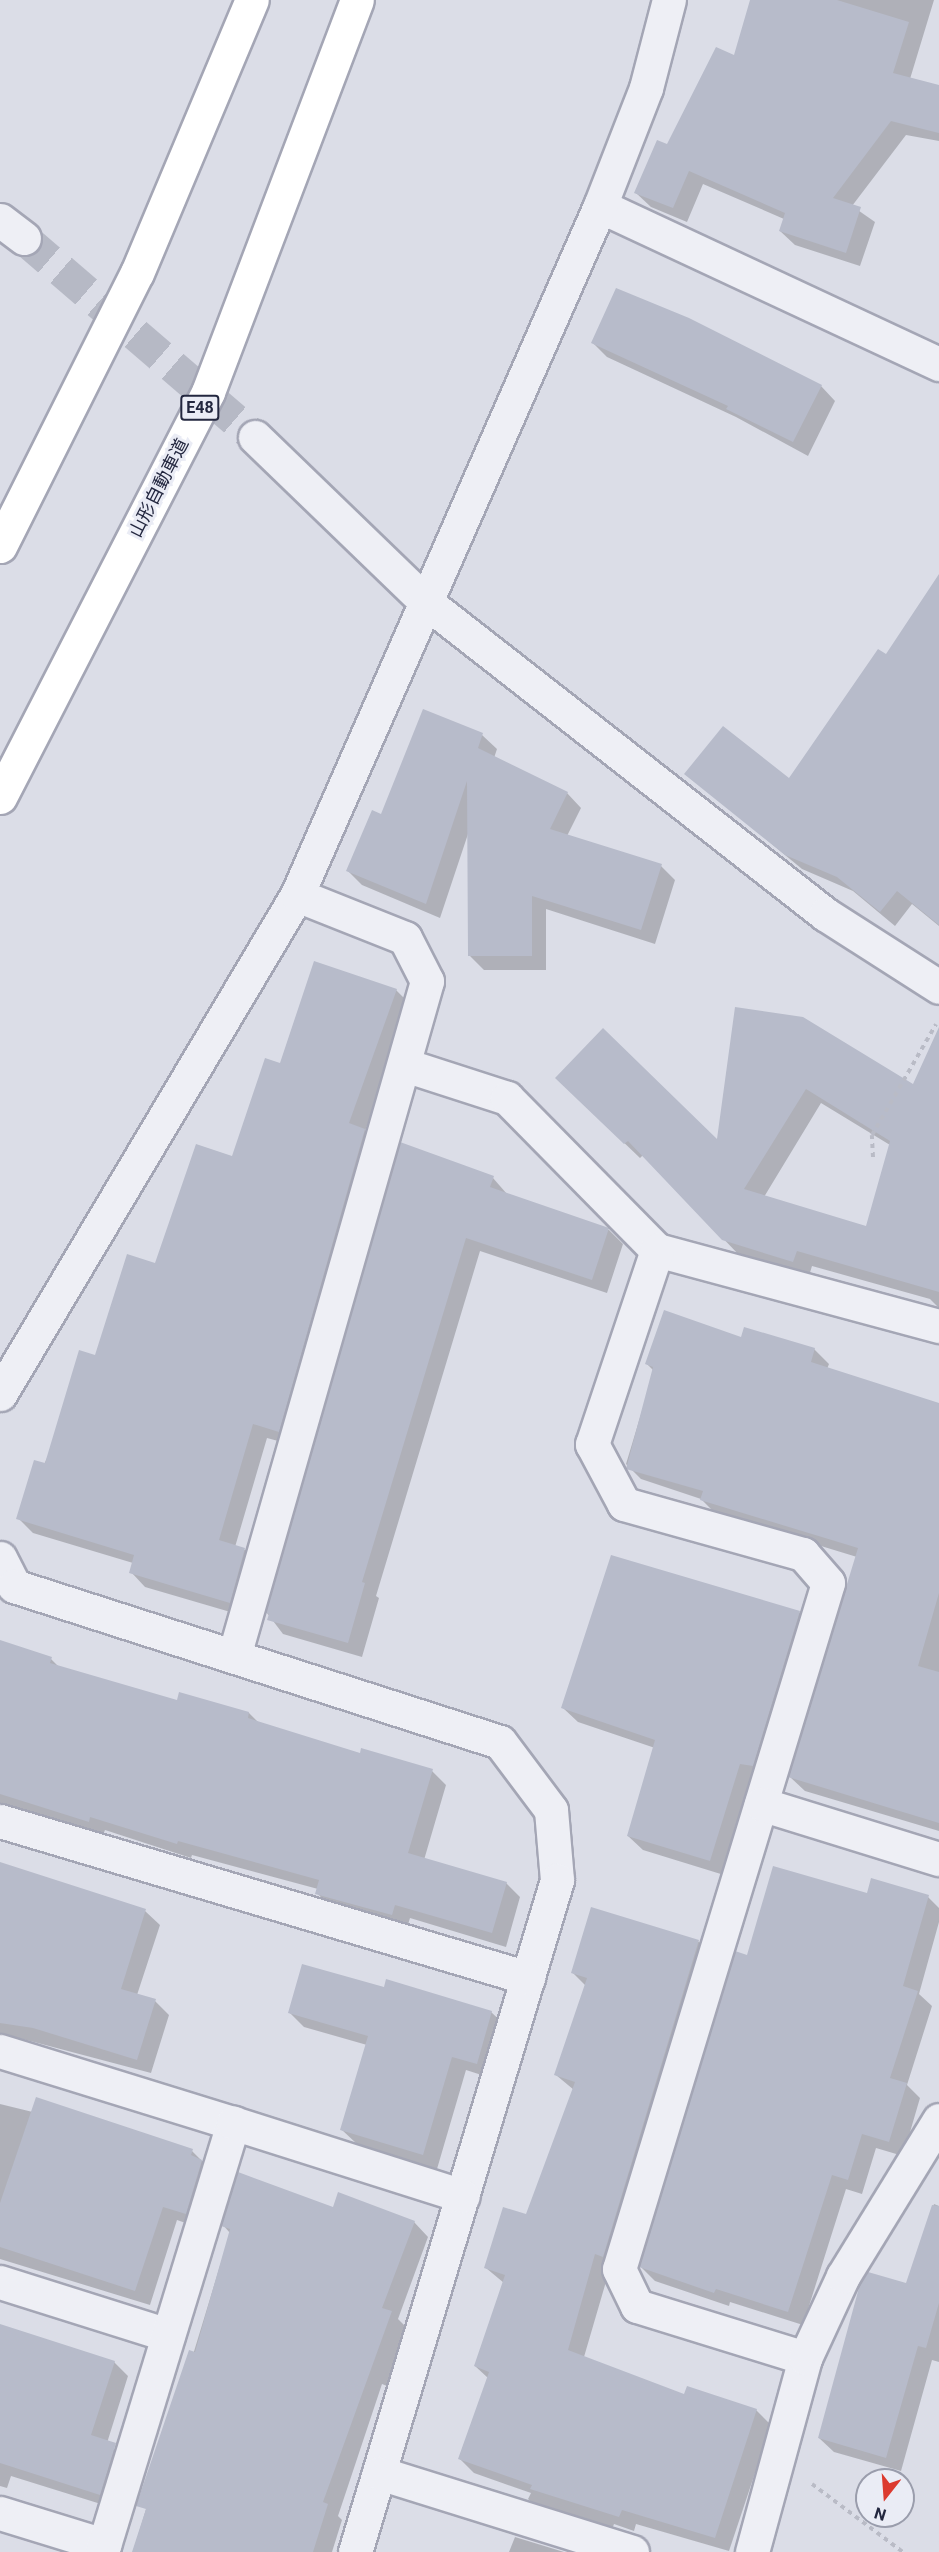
<!DOCTYPE html>
<meta charset="utf-8">
<style>
body{margin:0}
#map{position:relative;width:939px;height:2552px;overflow:hidden;background:#dbdde7;font-family:Roboto,"Noto Sans JP",sans-serif}
div>[style]{position:absolute}
[style*='--x']{left:calc(var(--x)*1px);top:calc(var(--y)*1px);width:calc(var(--w)*1px);rotate:calc(var(--a)*1deg)}
.shadow>*{inset:0;background:#0003}
.building>*{inset:0;background:#b7bbca}
.minor-tunnel>*{height:33px;margin-top:-16.5px;transform-origin:0;background:repeating-linear-gradient(90deg,#b6b9c5 0 33px,transparent 0 49px)}
.path>*{height:4px;margin-top:-2px;transform-origin:0;background:repeating-linear-gradient(90deg,#b9bbc6 0 4.5px,transparent 0 9px)}
.roads{filter:drop-shadow(2px 0 #a4a6b5) drop-shadow(-2px 0 #a4a6b5) drop-shadow(0 2px #a4a6b5) drop-shadow(0 -2px #a4a6b5)}
.minor>*{height:33px;margin:-16.5px;padding:0 16.5px;transform-origin:16.5px;border-radius:16.5px;background:#eeeff5}
.highway>*{height:33px;margin:-16.5px;padding:0 16.5px;transform-origin:16.5px;border-radius:16.5px;background:#fff}
span{translate:-50% -50%;white-space:nowrap;text-align:center;line-height:1.15;-webkit-text-stroke:6px #eaecf5;paint-order:stroke}
.shield-label span{padding:2px 4px;background:#eaecf5;border:2px solid;border-radius:4px;-webkit-text-stroke-width:0}
.shield-label{font-size:16px;color:#23273f;font-weight:700}
.street-label{font-size:18px;color:#23273f}
.north{position:absolute;left:855px;top:2468px;width:60px;height:60px;box-sizing:border-box;background:#eaecf5;border:2px solid #9a9dac;border-radius:50%;rotate:197deg;font-size:16px;font-weight:700;line-height:24px;text-align:center;color:#23273f}
.north::after{content:'';display:block;margin:auto;width:21px;height:27px;background:#dc3a2f;clip-path:polygon(50% 0,100% 100%,50% 72%,0 100%)}
</style>
<div id="map">
<div class="shadow">
<div style="clip-path:polygon(751px 0,934px 0,910px 79px,939px 86px,939px 141px,906px 135px,852px 206px,875px 222px,860px 266px,795px 245px,780px 231px,784px 219px,703px 184px,687px 222px,651px 207px,636px 193px,735px 58px)"></div>
<div style="clip-path:polygon(593px 343px,821px 386px,835px 401px,808px 456px,736px 417px,607px 357px)"></div>
<div style="clip-path:polygon(939px 592px,939px 926px,912px 904px,895px 926px,853px 891px,802px 869px,686px 773px,789px 780px)"></div>
<div style="clip-path:polygon(424px 711px,482px 735px,497px 749px,494px 758px,567px 793px,581px 808px,567px 836px,661px 866px,675px 880px,655px 944px,546px 909px,546px 970px,484px 970px,470px 956px,468px 834px,440px 918px,362px 885px,348px 871px,382px 816px)"></div>
<div style="clip-path:polygon(396px 990px,411px 1005px,365px 1131px,379px 1145px,293px 1445px,267px 1438px,235px 1547px,245px 1550px,259px 1564px,244px 1616px,145px 1587px,131px 1572px,133px 1563px,33px 1533px,18px 1518px,96px 1357px,156px 1264px,233px 1158px,281px 1065px)"></div>
<div style="clip-path:polygon(evenodd,736px 1008px,914px 1086px,939px 1091px,939px 1308px,930px 1299px,812px 1266px,809px 1276px,739px 1255px,643px 1155px,640px 1158px,572px 1093px,718px 1142px,736px 1008px,821px 1103px,890px 1145px,867px 1228px,764px 1197px,821px 1103px)"></div>
<div style="clip-path:polygon(493px 1178px,507px 1194px,609px 1230px,623px 1244px,607px 1293px,480px 1251px,376px 1596px,379px 1598px,362px 1657px,283px 1634px,267px 1613px)"></div>
<div style="clip-path:polygon(742px 1339px,814px 1349px,829px 1364px,827px 1369px,939px 1405px,939px 1831px,805px 1791px,790px 1777px,857px 1557px,716px 1514px,701px 1499px,641px 1479px,626px 1464px,654px 1371px,647px 1364px)"></div>
<div style="clip-path:polygon(799px 1612px,813px 1627px,724px 1875px,643px 1850px,628px 1836px,655px 1748px,578px 1722px,563px 1708px)"></div>
<div style="clip-path:polygon(0 1642px,51px 1659px,60px 1668px,178px 1702px,249px 1713px,259px 1723px,361px 1754px,432px 1771px,446px 1785px,424px 1860px,506px 1883px,520px 1897px,506px 1947px,410px 1918px,407px 1928px,331px 1908px,317px 1893px,318px 1889px,192px 1855px,191px 1858px,105px 1830px,103px 1835px,0 1803px)"></div>
<div style="clip-path:polygon(0 1863px,145px 1911px,160px 1925px,137px 1995px,155px 2001px,169px 2015px,151px 2073px,0 2033px)"></div>
<div style="clip-path:polygon(868px 1895px,928px 1897px,939px 1908px,939px 1922px,919px 1994px,932px 2006px,907px 2085px,920px 2098px,903px 2156px,876px 2148px,862px 2194px,846px 2189px,803px 2325px,730px 2302px,729px 2306px,655px 2281px,641px 2267px,748px 1957px)"></div>
<div style="clip-path:polygon(592px 1909px,699px 1942px,713px 1956px,610px 2268px,584px 2357px,685px 2396px,756px 2410px,771px 2425px,729px 2551px,636px 2524px,634px 2531px,614px 2524px,610px 2535px,543px 2513px,528px 2499px,531px 2493px,474px 2473px,459px 2458px,488px 2378px,475px 2366px,504px 2283px,486px 2268px,527px 2216px,574px 2090px,556px 2075px,586px 1986px,573px 1973px)"></div>
<div style="clip-path:polygon(385px 1989px,491px 2012px,506px 2026px,491px 2078px,466px 2070px,437px 2169px,357px 2144px,342px 2130px,367px 2045px,304px 2027px,290px 2013px)"></div>
<div style="clip-path:polygon(0 2104px,192px 2151px,206px 2165px,200px 2228px,177px 2220px,150px 2305px,0 2259px)"></div>
<div style="clip-path:polygon(934px 2204px,939px 2206px,939px 2362px,932px 2360px,901px 2471px,834px 2452px,819px 2438px,907px 2285px)"></div>
<div style="clip-path:polygon(334px 2209px,414px 2222px,428px 2237px,398px 2319px,406px 2327px,387px 2386px,382px 2384px,338px 2516px,342px 2520px,332px 2552px,133px 2552px,230px 2233px,223px 2225px)"></div>
<div style="clip-path:polygon(0 2325px,114px 2362px,128px 2376px,107px 2443px,120px 2456px,104px 2505px,11px 2476px,7px 2488px,0 2486px)"></div>
<div style="clip-path:polygon(515px 2537px,564px 2552px,509px 2552px)"></div>
</div>
<div class="building">
<div style="clip-path:polygon(750px 0,837px 0,909px 22px,893px 73px,939px 85px,939px 133px,891px 121px,833px 198px,861px 207px,846px 253px,779px 231px,785px 213px,689px 171px,673px 208px,634px 193px,657px 140px,667px 144px,716px 47px,734px 55px)"></div>
<div style="clip-path:polygon(616px 288px,689px 318px,822px 385px,793px 442px,726px 409px,728px 406px,591px 343px)"></div>
<div style="clip-path:polygon(939px 574px,939px 925px,897px 891px,880px 912px,837px 877px,785px 855px,684px 774px,723px 726px,789px 778px,878px 649px,886px 654px)"></div>
<div style="clip-path:polygon(423px 709px,483px 733px,478px 748px,568px 792px,550px 829px,662px 864px,641px 930px,532px 896px,532px 956px,468px 956px,467px 781px,426px 904px,346px 871px,372px 810px,381px 814px)"></div>
<div style="clip-path:polygon(314px 961px,397px 989px,349px 1123px,365px 1129px,279px 1432px,253px 1424px,219px 1540px,245px 1548px,230px 1603px,129px 1573px,134px 1555px,16px 1519px,34px 1460px,45px 1463px,79px 1350px,95px 1355px,127px 1254px,155px 1263px,196px 1144px,232px 1156px,265px 1058px,280px 1063px)"></div>
<div style="clip-path:polygon(evenodd,735px 1007px,803px 1017px,913px 1084px,939px 1027px,939px 1292px,797px 1251px,793px 1262px,722px 1240px,628px 1141px,624px 1144px,555px 1078px,603px 1028px,717px 1139px,735px 1007px,806px 1089px,890px 1141px,866px 1226px,744px 1189px,806px 1089px)"></div>
<div style="clip-path:polygon(400px 1142px,494px 1176px,490px 1187px,609px 1228px,592px 1280px,466px 1238px,362px 1582px,365px 1583px,348px 1643px,267px 1620px,269px 1614px,266px 1613px)"></div>
<div style="clip-path:polygon(664px 1310px,741px 1337px,744px 1327px,815px 1348px,811px 1362px,939px 1403px,939px 1593px,918px 1666px,939px 1672px,939px 1823px,788px 1777px,858px 1548px,700px 1500px,703px 1491px,626px 1469px,653px 1367px,645px 1364px)"></div>
<div style="clip-path:polygon(611px 1555px,800px 1611px,753px 1766px,740px 1764px,710px 1861px,627px 1836px,655px 1740px,561px 1708px)"></div>
<div style="clip-path:polygon(0 1640px,52px 1657px,50px 1663px,177px 1700px,179px 1692px,249px 1712px,248px 1718px,360px 1753px,361px 1748px,433px 1769px,408px 1853px,507px 1882px,492px 1933px,395px 1905px,392px 1915px,315px 1894px,319px 1880px,178px 1841px,177px 1844px,90px 1817px,89px 1822px,0 1794px)"></div>
<div style="clip-path:polygon(0 1862px,146px 1909px,121px 1989px,156px 1999px,137px 2060px,33px 2028px,0 2023px)"></div>
<div style="clip-path:polygon(773px 1866px,867px 1893px,871px 1878px,929px 1895px,903px 1986px,918px 1991px,890px 2078px,907px 2083px,889px 2142px,862px 2134px,848px 2180px,832px 2175px,788px 2312px,716px 2289px,714px 2293px,639px 2267px,735px 1951px,747px 1955px)"></div>
<div style="clip-path:polygon(591px 1907px,699px 1940px,603px 2257px,595px 2254px,568px 2350px,684px 2394px,687px 2386px,757px 2409px,715px 2538px,622px 2510px,619px 2517px,530px 2489px,532px 2485px,458px 2459px,489px 2372px,474px 2366px,505px 2275px,484px 2268px,503px 2207px,526px 2214px,575px 2082px,554px 2075px,587px 1978px,571px 1973px)"></div>
<div style="clip-path:polygon(302px 1964px,384px 1987px,386px 1979px,492px 2011px,477px 2064px,452px 2057px,423px 2155px,340px 2130px,368px 2036px,288px 2013px)"></div>
<div style="clip-path:polygon(36px 2097px,193px 2149px,191px 2155px,202px 2160px,186px 2214px,163px 2207px,135px 2291px,0 2247px,0 2203px)"></div>
<div style="clip-path:polygon(238px 2172px,333px 2207px,338px 2192px,415px 2221px,382px 2308px,392px 2311px,323px 2502px,328px 2504px,313px 2552px,132px 2552px,146px 2509px,136px 2506px,189px 2350px,195px 2352px,230px 2229px,221px 2226px)"></div>
<div style="clip-path:polygon(932px 2205px,939px 2206px,939px 2303px,926px 2348px,918px 2346px,886px 2458px,818px 2438px,860px 2284px,868px 2272px,906px 2283px)"></div>
<div style="clip-path:polygon(0 2324px,115px 2361px,91px 2435px,116px 2443px,100px 2495px,0 2463px)"></div>
</div>
<div class="minor-tunnel">
<div style="--x:24;--y:238;--w:305;--a:40.7"></div>
</div>
<div class="path">
<div style="--x:873;--y:1157;--w:22;--a:-93"></div>
<div style="--x:872;--y:1135;--w:128;--a:-60"></div>
<div style="--x:812;--y:2484;--w:114;--a:36.8"></div>
</div>
<div class="roads">
<div class="minor">
<div style="--x:600;--y:206;--w:374;--a:25"></div>
<div style="--x:0;--y:220;--w:30;--a:37"></div>
<div style="--x:255;--y:437;--w:238;--a:44"></div>
<div style="--x:426;--y:602;--w:507;--a:38.02"></div>
<div style="--x:825;--y:914;--w:135;--a:32.6"></div>
<div style="--x:405;--y:1065;--w:107;--a:17.9"></div>
<div style="--x:507;--y:1098;--w:214;--a:45.4"></div>
<div style="--x:657;--y:1250;--w:292;--a:15.1"></div>
<div style="--x:657;--y:1250;--w:205;--a:108.5"></div>
<div style="--x:592;--y:1444;--w:68;--a:61.9"></div>
<div style="--x:624;--y:1504;--w:186;--a:15.6"></div>
<div style="--x:803;--y:1554;--w:38;--a:49"></div>
<div style="--x:828;--y:1583;--w:717;--a:106.94"></div>
<div style="--x:619;--y:2269;--w:41;--a:64.1"></div>
<div style="--x:637;--y:2306;--w:176;--a:17.2"></div>
<div style="--x:0;--y:1394;--w:581;--a:-59.24"></div>
<div style="--x:297;--y:895;--w:753;--a:-66.26"></div>
<div style="--x:600;--y:206;--w:127;--a:-68.7"></div>
<div style="--x:646;--y:88;--w:91;--a:-75.4"></div>
<div style="--x:0;--y:1558;--w:31;--a:63"></div>
<div style="--x:14;--y:1586;--w:510;--a:17.8"></div>
<div style="--x:500;--y:1742;--w:85;--a:53.1"></div>
<div style="--x:551;--y:1810;--w:70;--a:85.1"></div>
<div style="--x:557;--y:1880;--w:702;--a:106.73"></div>
<div style="--x:234;--y:1656;--w:702;--a:-74.04"></div>
<div style="--x:427;--y:981;--w:48;--a:-117.1"></div>
<div style="--x:405;--y:938;--w:116;--a:-158.3"></div>
<div style="--x:761;--y:1804;--w:186;--a:17.2"></div>
<div style="--x:0;--y:1821;--w:551;--a:16.56"></div>
<div style="--x:0;--y:2051;--w:244;--a:17.2"></div>
<div style="--x:0;--y:2282;--w:176;--a:17.5"></div>
<div style="--x:379;--y:2473;--w:265;--a:17.3"></div>
<div style="--x:0;--y:2513;--w:109;--a:17.1"></div>
<div style="--x:102;--y:2552;--w:449;--a:-73"></div>
<div style="--x:233;--y:2123;--w:241;--a:17.6"></div>
<div style="--x:752;--y:2552;--w:201;--a:-74.7"></div>
<div style="--x:805;--y:2358;--w:90;--a:-65.1"></div>
<div style="--x:843;--y:2276;--w:183;--a:-58.4"></div>
</div>
<div class="highway">
<div style="--x:0;--y:546;--w:305;--a:-63.4"></div>
<div style="--x:137;--y:273;--w:296;--a:-67.2"></div>
<div style="--x:0;--y:797;--w:455;--a:-62.8"></div>
<div style="--x:208;--y:392;--w:419;--a:-69.2"></div>
</div>
</div>
<div class="shield-label">
<span style="left:200px;top:408px">E48</span>
</div>
<div class="street-label">
<span style="left:159px;top:488px;rotate:-63deg">山形自動車道</span>
</div>
<div class="north">N</div>
</div>
